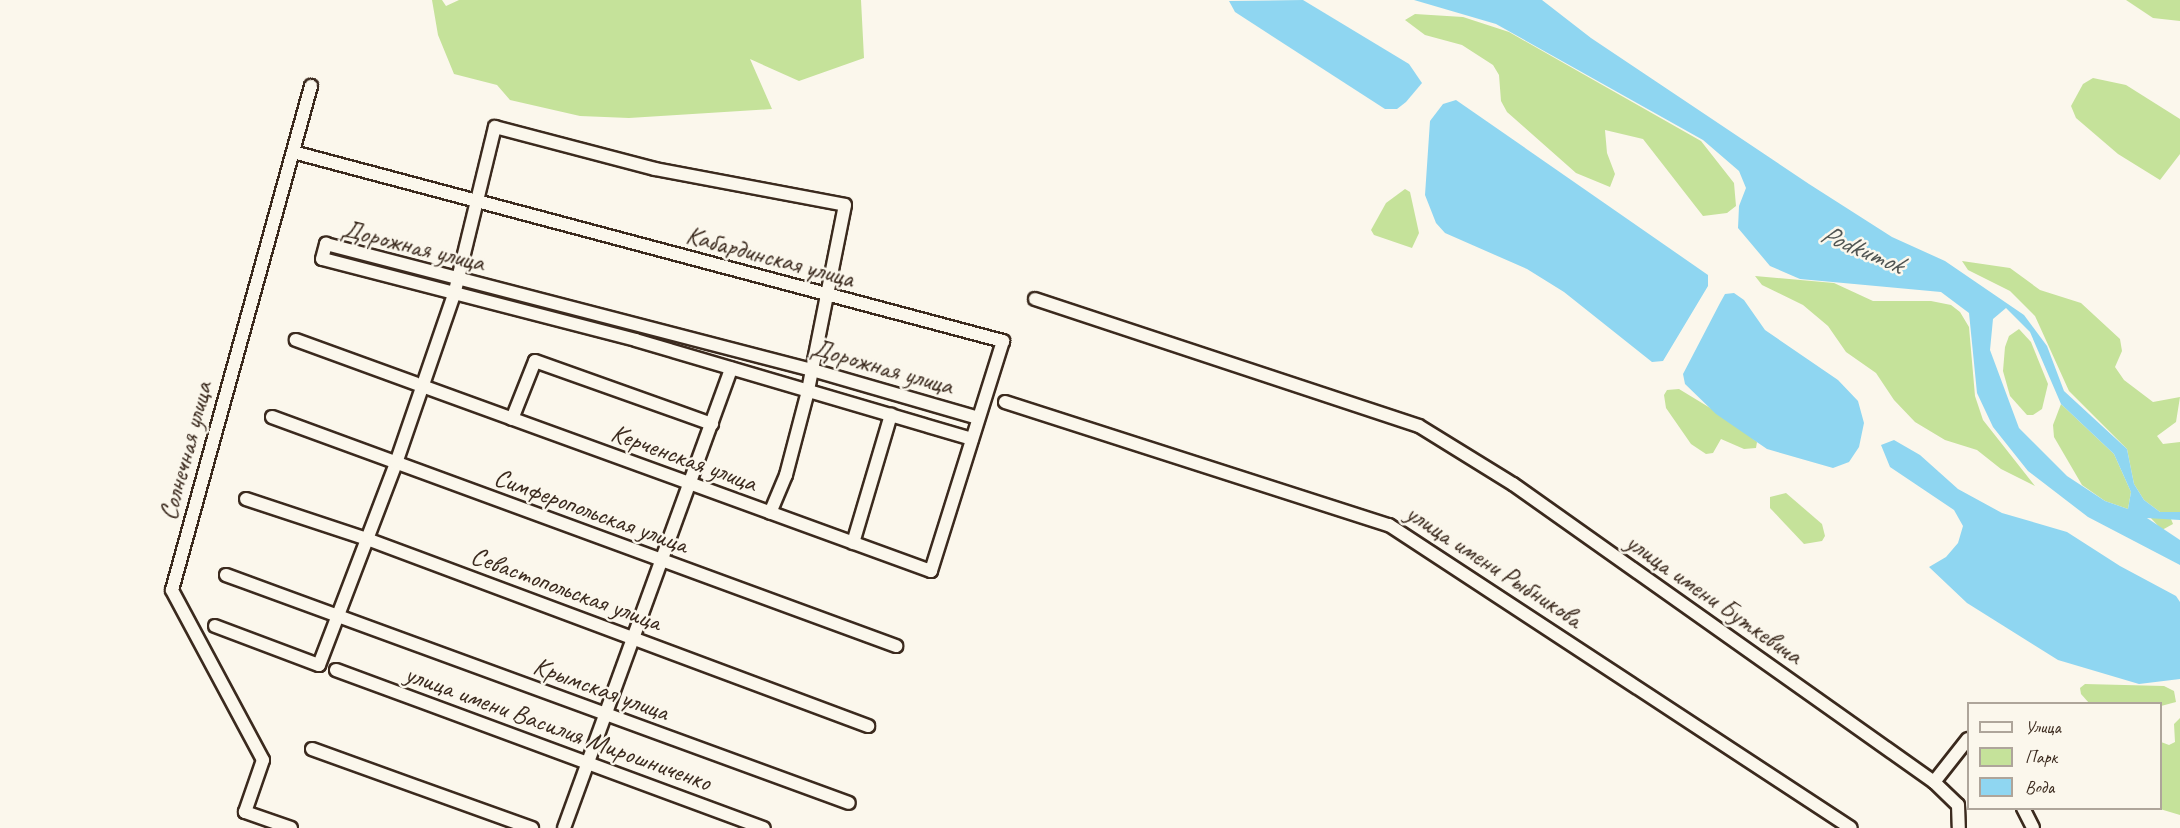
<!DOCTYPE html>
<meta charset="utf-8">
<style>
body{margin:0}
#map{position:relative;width:2180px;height:828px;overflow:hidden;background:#fbf7ec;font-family:Caveat,sans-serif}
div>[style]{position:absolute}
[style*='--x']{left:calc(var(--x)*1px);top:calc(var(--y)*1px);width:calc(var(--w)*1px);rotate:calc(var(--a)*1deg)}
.green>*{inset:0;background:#c5e29a}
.water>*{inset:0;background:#8fd6f1}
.roads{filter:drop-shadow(2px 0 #3b2a1e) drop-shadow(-2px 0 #3b2a1e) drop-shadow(0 2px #3b2a1e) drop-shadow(0 -2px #3b2a1e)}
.minor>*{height:12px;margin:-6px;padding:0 6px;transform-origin:6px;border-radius:6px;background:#fbf7ec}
span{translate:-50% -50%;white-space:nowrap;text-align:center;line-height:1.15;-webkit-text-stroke:5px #fbf7ec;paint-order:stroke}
.street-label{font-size:26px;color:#3b2a1e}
.water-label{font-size:27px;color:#505553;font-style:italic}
.legend{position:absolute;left:1967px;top:702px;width:195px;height:108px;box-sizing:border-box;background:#fbf7ec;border:2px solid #aea59a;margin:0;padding:8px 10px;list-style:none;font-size:18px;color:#3b2a1e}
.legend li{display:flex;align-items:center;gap:12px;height:30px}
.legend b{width:30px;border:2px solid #aea59a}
</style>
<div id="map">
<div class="green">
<div style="clip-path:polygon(432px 0,442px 0,446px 6px,459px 0,861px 0,864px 58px,799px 81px,750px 59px,772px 109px,629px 118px,580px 116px,510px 100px,497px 85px,454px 74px,438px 35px)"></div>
<div style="clip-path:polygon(2126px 0,2180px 0,2180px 21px,2153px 18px)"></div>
<div style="clip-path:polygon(1415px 14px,1463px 17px,1509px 32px,1701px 141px,1734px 183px,1736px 206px,1727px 213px,1703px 216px,1643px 139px,1605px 130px,1607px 153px,1615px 174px,1610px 187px,1576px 173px,1507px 112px,1501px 101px,1499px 75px,1493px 65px,1462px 45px,1425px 35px,1405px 20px)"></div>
<div style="clip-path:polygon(2093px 78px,2126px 85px,2180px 119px,2180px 154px,2160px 180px,2118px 154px,2076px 118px,2071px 106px,2083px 84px)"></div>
<div style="clip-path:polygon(1405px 189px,1410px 192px,1419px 233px,1412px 248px,1374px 235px,1371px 230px,1386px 203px)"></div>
<div style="clip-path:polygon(1962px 261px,2010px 268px,2040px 290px,2081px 303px,2120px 339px,2122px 351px,2115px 367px,2124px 380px,2153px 402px,2180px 397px,2176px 422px,2157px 436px,2163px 444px,2180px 442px,2180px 512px,2160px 512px,2144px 500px,2134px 484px,2127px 449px,2069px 391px,2035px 316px,2010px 291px,1968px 270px)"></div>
<div style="clip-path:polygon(1755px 276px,1834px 283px,1873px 301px,1931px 301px,1951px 305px,1960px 312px,1969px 327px,1975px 396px,1983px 420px,2035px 486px,2001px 469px,1977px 450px,1945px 440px,1915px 422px,1894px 400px,1876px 373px,1846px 352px,1828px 326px,1803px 305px,1762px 285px)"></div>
<div style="clip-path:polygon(2019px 329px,2031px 342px,2048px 384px,2042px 409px,2033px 415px,2027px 415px,2010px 396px,2003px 371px,2005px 347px,2009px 336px)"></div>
<div style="clip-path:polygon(1679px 389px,1725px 417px,1757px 442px,1756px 448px,1744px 449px,1721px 439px,1713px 453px,1706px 454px,1691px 444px,1666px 408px,1664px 395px,1667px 390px)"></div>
<div style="clip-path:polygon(2061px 404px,2114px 454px,2131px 492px,2128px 509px,2105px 501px,2082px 485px,2054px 437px,2053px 425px)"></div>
<div style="clip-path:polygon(1786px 493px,1822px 524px,1825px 536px,1822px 541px,1804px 544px,1770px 508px,1770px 497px)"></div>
<div style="clip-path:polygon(2149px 516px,2171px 519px,2173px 524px,2162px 530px)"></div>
<div style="clip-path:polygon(2085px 684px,2164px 686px,2174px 691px,2176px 702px,2161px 706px,2089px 703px,2081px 694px,2080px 688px)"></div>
<div style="clip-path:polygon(2180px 718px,2180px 815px,2160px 809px,2161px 742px,2169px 745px,2175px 742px,2174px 724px)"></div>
</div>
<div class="water">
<div style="clip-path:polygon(1303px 0,1409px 64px,1422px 83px,1406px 102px,1397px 109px,1385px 109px,1235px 12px,1229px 1px)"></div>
<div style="clip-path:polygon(evenodd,1414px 0,1542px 0,1591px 38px,1809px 184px,1892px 237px,1945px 261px,2024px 315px,2047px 346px,2064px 391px,2127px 449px,2134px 484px,2144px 500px,2160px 512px,2180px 512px,2180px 520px,2147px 518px,2180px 540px,2180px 565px,2088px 517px,2028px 471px,1993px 427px,1977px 393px,1969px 313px,1941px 292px,1800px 279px,1770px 266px,1738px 228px,1739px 206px,1746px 188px,1739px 171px,1703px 140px,1496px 24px,1414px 0,2006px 308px,2030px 332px,2061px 404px,2114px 454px,2131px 492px,2128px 509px,2105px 501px,2067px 476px,2019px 428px,1990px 350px,1993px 319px,2006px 308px)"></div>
<div style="clip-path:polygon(1456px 100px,1708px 275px,1708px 286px,1663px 361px,1652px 362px,1564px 292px,1527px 269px,1445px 233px,1436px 223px,1425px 195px,1430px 121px,1443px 104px)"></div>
<div style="clip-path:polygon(1734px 293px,1744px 300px,1765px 330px,1838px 380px,1858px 401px,1864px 423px,1859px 447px,1849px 462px,1833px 468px,1767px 449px,1716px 414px,1685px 384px,1683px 374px,1720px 303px,1725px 294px)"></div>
<div style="clip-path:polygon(1894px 440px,1920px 455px,1958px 489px,2002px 513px,2067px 532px,2120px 566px,2176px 596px,2180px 602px,2180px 679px,2139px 684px,2058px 660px,1967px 603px,1929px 567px,1946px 557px,1958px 543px,1963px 526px,1954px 510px,1890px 467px,1881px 445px)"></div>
</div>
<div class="roads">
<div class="minor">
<div style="--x:293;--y:152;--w:735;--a:14.91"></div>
<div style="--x:1003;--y:341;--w:241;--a:107.4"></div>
<div style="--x:931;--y:571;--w:676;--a:-160.01"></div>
<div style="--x:1035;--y:299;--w:404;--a:18.3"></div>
<div style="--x:1419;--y:426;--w:110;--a:31.7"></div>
<div style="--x:1513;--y:484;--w:516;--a:35.29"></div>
<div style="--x:1934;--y:782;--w:33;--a:44"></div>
<div style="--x:1958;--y:805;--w:23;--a:88"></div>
<div style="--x:1005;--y:402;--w:403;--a:17.8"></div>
<div style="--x:1389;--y:525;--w:552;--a:33.26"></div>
<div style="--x:272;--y:417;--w:665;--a:20.15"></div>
<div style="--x:512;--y:419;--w:62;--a:-68.4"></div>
<div style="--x:535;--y:361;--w:188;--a:19.6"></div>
<div style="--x:972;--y:439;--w:350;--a:-163.6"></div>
<div style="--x:636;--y:340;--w:324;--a:-165.5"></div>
<div style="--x:322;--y:259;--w:16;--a:-75"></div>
<div style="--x:326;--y:244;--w:502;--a:14.53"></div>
<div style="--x:812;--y:370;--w:173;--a:16.1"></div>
<div style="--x:246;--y:499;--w:127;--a:18.3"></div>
<div style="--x:367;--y:539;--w:535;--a:20.47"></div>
<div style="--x:853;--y:543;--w:134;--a:-73.5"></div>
<div style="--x:226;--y:575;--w:663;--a:20.1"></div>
<div style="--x:215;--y:626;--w:111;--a:20.6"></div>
<div style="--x:319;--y:665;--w:216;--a:-69.1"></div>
<div style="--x:396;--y:463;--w:178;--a:-71"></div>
<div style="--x:454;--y:295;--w:173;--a:-76.3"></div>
<div style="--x:495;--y:127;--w:165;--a:14.7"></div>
<div style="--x:655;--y:169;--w:193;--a:10.7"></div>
<div style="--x:845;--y:205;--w:190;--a:101.3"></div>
<div style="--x:808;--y:391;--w:87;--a:104.7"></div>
<div style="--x:786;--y:475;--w:41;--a:112.8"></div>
<div style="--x:336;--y:670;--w:456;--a:20.3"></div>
<div style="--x:312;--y:749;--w:234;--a:19.8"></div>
<div style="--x:1934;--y:782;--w:55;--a:-51.7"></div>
<div style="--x:2023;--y:808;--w:22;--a:63"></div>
<div style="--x:291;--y:828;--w:49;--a:-160.8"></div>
<div style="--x:245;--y:812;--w:55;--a:-70.9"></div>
<div style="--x:263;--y:760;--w:193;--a:-118.2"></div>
<div style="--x:172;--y:590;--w:523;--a:-74.58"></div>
<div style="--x:564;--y:828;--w:489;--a:-70"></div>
</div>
</div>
<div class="street-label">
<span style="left:413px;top:246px;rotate:14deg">Дорожная улица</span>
<span style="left:770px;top:257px;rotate:15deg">Кабардинская улица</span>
<span style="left:882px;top:367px;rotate:16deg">Дорожная улица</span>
<span style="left:186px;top:451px;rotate:-75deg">Солнечная улица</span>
<span style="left:684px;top:458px;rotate:20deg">Керченская улица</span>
<span style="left:591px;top:511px;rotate:20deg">Симферопольская улица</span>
<span style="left:1494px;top:566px;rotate:33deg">улица имени Рыбникова</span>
<span style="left:566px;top:589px;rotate:20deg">Севастопольская улица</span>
<span style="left:1714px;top:599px;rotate:35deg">улица имени Буткевича</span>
<span style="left:601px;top:689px;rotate:20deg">Крымская улица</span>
<span style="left:558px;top:728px;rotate:20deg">улица имени Василия Мирошниченко</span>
</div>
<div class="water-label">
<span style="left:1862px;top:249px;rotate:23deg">Podkumok</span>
</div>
<ul class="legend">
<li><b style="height:8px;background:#fbf7ec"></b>Улица</li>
<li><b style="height:16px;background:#c5e29a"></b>Парк</li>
<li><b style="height:16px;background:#8fd6f1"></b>Вода</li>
</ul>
</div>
